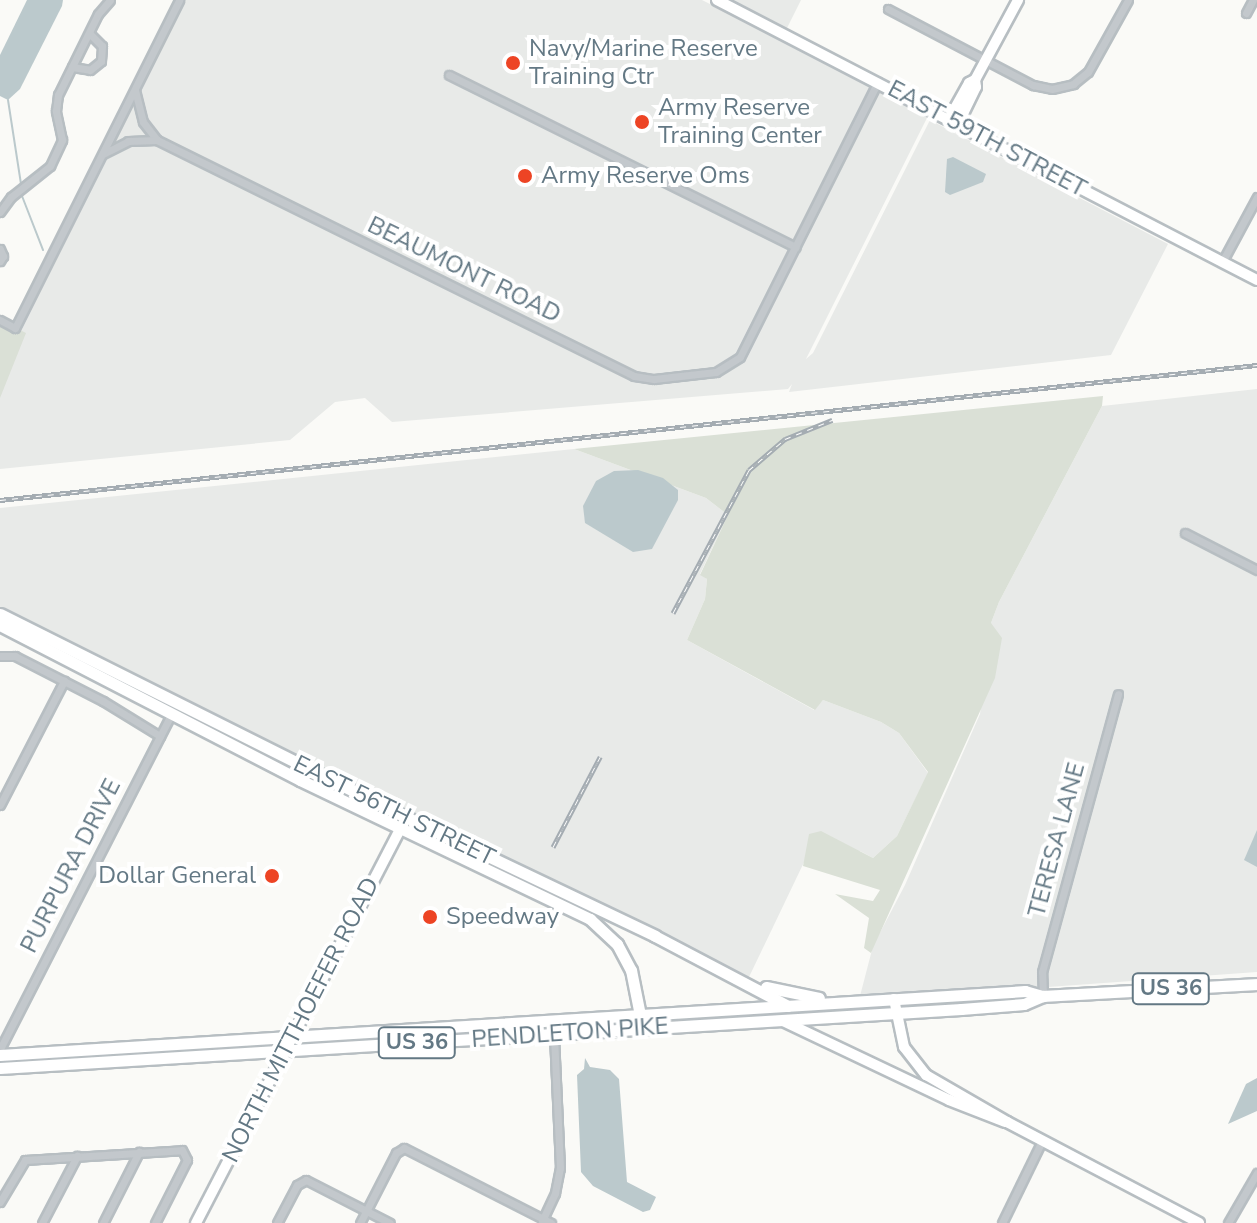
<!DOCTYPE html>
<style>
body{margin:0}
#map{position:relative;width:1257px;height:1223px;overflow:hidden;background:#fafaf7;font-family:"Nunito Sans",sans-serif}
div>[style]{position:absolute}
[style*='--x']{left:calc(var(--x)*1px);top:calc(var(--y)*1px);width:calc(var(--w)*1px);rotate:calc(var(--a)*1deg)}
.built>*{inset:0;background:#e8eae8}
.green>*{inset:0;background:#dae0d6}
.water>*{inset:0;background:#bbc9cc}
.stream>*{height:2px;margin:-1px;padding:0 1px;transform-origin:1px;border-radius:1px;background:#bbc9cc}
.roads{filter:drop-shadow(2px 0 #b7bec2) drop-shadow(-2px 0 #b7bec2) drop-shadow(0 2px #b7bec2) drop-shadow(0 -2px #b7bec2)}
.street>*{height:7px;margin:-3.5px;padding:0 3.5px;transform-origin:3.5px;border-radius:3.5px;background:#c3c8cc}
.secondary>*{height:10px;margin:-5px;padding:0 5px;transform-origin:5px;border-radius:5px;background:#fff}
.primary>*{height:11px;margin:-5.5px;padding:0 5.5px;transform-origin:5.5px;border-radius:5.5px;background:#fff}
.rail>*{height:5px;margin-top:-2.5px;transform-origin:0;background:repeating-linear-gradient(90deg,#fff 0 6px,#a4acb2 0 12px);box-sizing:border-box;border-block:2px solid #a4acb2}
.dots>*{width:22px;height:22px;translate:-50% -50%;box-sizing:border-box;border:4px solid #fff;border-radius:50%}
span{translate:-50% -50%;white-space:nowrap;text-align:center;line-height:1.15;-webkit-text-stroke:8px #fff;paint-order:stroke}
.shield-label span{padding:2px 6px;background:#fff;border:2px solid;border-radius:6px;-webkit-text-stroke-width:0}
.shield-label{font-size:22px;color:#637884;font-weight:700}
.poi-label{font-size:24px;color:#637884}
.left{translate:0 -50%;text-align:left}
.right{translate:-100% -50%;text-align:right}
.street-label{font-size:24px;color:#637884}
</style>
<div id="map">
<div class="built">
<div style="clip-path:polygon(186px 0,702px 0,929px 114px,806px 359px,813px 353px,930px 120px,1168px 244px,1111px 355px,789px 392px,792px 384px,788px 389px,392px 422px,365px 398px,335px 402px,290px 440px,0 469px,0 383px,23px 327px)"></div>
<div style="clip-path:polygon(722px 0,801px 0,785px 32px)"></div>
<div style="clip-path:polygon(1257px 389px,1257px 972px,1048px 987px,860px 996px,873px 946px,905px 885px,980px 714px,991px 623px,999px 602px,1102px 406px)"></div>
<div style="clip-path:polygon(574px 449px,706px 498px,728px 515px,700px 574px,707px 579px,705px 599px,687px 640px,814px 710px,823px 700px,881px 722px,899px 733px,928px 773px,897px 836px,873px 858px,860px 851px,807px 856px,749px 977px,0 609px,0 508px)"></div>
</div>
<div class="green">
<div style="clip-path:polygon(0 320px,26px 333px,0 398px)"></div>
<div style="clip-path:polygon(1103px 396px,1102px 406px,999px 602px,991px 623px,1002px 638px,995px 678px,871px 953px,864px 948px,869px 918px,835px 894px,873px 901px,880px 890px,803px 866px,809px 834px,821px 831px,873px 858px,897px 836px,928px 772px,899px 733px,881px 722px,823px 700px,815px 710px,687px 640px,705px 599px,707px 579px,700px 575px,728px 515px,706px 498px,574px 449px)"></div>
</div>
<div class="water">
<div style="clip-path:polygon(27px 0,63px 0,62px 6px,20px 89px,8px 100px,0 96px,0 55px)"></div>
<div style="clip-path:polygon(953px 157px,986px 174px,983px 182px,950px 195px,945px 192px,947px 159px)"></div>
<div style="clip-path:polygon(638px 470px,663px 478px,678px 490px,678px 500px,652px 549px,633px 552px,585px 523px,583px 506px,596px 481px,614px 471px)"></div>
<div style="clip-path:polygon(1257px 830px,1257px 867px,1244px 860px)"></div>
<div style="clip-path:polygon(585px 1058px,590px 1067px,610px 1070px,619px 1079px,627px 1182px,656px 1197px,650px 1210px,643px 1212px,593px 1186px,581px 1172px,577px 1075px,584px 1069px)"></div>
<div style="clip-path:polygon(1257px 1078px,1257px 1111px,1228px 1124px,1246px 1084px)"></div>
</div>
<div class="stream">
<div style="--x:8;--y:100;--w:85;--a:81.2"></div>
<div style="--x:22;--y:196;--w:58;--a:68.7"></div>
</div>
<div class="roads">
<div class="street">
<div style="--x:888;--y:9;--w:164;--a:27.7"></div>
<div style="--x:1033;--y:85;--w:19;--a:12"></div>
<div style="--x:1052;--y:89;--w:22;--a:-13"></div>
<div style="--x:1073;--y:84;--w:19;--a:-39"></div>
<div style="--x:1088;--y:72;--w:82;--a:-60.9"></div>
<div style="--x:1246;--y:13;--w:15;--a:-62"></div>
<div style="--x:72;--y:67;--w:18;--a:9"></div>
<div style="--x:90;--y:70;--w:14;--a:-39"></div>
<div style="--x:101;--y:61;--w:15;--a:-86"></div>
<div style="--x:102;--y:46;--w:18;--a:-135"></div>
<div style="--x:449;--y:75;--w:387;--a:26.4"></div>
<div style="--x:135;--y:90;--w:33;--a:76"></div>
<div style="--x:143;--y:122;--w:23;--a:52"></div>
<div style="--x:157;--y:140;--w:532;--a:26.32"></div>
<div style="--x:634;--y:376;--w:20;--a:9"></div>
<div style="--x:654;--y:379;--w:62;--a:-6.4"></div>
<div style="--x:716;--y:372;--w:28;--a:-32"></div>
<div style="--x:740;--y:357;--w:308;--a:-63.4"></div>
<div style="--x:103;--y:154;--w:28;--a:-27"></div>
<div style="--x:128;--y:141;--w:29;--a:-2"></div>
<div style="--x:0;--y:212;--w:19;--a:-54"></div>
<div style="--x:11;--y:197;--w:50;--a:-38.5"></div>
<div style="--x:50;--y:166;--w:29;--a:-65"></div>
<div style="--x:62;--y:140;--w:30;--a:-102"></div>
<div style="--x:56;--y:111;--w:16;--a:-83"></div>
<div style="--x:58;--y:95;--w:90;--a:-63.7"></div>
<div style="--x:98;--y:14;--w:18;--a:-49"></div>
<div style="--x:0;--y:249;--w:8;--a:67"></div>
<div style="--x:3;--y:256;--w:6;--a:121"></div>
<div style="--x:1222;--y:262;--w:74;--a:-61.7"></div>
<div style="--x:0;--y:320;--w:17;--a:28"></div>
<div style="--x:15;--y:328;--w:367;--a:-63.4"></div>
<div style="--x:1185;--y:533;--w:81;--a:27.2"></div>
<div style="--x:0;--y:656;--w:15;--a:0"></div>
<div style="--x:15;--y:656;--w:99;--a:27.1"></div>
<div style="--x:103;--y:701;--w:67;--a:31.6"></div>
<div style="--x:0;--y:805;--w:140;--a:-62.7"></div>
<div style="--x:1043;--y:996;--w:24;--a:-92"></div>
<div style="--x:1042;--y:972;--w:288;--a:-74.7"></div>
<div style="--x:0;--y:1049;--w:377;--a:-62.9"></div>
<div style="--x:0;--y:1202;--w:49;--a:-59.2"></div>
<div style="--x:25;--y:1160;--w:157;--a:-3.6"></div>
<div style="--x:182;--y:1150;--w:11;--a:63"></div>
<div style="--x:187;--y:1160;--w:71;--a:116.9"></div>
<div style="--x:542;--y:1221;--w:31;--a:-65"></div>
<div style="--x:555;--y:1193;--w:25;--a:-79"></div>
<div style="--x:560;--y:1168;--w:133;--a:-92.6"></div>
<div style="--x:42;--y:1223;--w:76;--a:-62.4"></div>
<div style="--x:103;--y:1223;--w:80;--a:-63.1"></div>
<div style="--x:277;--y:1223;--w:43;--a:-62.2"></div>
<div style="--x:297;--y:1185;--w:10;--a:-29"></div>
<div style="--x:306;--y:1180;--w:94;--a:27.1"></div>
<div style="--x:360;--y:1223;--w:79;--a:-62.8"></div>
<div style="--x:396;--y:1153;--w:9;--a:-32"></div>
<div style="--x:404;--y:1148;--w:165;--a:27"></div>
<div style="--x:1002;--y:1223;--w:91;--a:-64"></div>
<div style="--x:1228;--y:1223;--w:58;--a:-59.9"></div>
</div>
<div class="secondary">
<div style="--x:717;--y:0;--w:608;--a:27.41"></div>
<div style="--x:949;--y:119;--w:41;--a:-60.9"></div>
<div style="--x:969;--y:83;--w:7;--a:-27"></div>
<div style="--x:975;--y:80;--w:91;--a:-61.7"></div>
<div style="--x:958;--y:124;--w:41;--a:-64.1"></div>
<div style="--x:976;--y:87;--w:7;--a:-98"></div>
<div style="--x:894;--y:999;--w:49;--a:78.2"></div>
<div style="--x:904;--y:1047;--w:36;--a:52"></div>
<div style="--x:926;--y:1075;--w:94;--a:30.1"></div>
<div style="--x:1007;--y:1122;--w:217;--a:27.7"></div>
<div style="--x:783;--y:1021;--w:184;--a:25.4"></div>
<div style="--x:949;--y:1100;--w:60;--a:21.4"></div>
<div style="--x:196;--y:1223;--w:450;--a:-62.6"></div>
</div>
<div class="primary">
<div style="--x:0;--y:614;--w:454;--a:26.6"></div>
<div style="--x:406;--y:817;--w:276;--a:25.5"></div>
<div style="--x:655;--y:936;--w:150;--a:27.8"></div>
<div style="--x:0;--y:625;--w:338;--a:27.3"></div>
<div style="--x:300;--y:780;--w:322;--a:25.6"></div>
<div style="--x:590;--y:919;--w:37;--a:43"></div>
<div style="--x:617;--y:944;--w:30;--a:62"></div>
<div style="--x:631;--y:970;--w:46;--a:78.7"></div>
<div style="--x:766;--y:987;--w:54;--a:11.7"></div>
<div style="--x:0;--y:1055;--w:1027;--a:-3.57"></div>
<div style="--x:1025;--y:991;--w:19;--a:16"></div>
<div style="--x:0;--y:1068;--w:963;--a:-3.51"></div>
<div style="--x:961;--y:1009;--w:63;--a:-4.5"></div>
<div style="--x:1024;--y:1004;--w:21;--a:-23"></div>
<div style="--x:1043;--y:996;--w:214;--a:-3.2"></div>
</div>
</div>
<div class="rail">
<div style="--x:0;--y:500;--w:1264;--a:-6.13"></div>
<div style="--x:673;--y:613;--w:162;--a:-62"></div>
<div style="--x:749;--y:470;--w:48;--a:-40.7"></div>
<div style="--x:785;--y:439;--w:51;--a:-22"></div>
<div style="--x:553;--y:847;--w:102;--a:-62.4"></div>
</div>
<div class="dots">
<div style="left:513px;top:63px;background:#ed4424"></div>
<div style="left:642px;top:122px;background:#ed4424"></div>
<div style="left:525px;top:176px;background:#ed4424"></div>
<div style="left:272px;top:876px;background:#ed4424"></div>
<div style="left:430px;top:917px;background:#ed4424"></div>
</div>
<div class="shield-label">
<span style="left:1171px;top:989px">US 36</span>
<span style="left:417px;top:1043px">US 36</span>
</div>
<div class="poi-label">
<span class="left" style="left:529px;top:63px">Navy/Marine Reserve<br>Training Ctr</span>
<span class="left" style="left:658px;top:122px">Army Reserve<br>Training Center</span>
<span class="left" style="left:541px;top:176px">Army Reserve Oms</span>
<span class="right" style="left:256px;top:876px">Dollar General</span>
<span class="left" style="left:446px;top:917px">Speedway</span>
</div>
<div class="street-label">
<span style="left:987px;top:139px;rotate:28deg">EAST 59TH STREET</span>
<span style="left:464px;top:270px;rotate:26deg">BEAUMONT ROAD</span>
<span style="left:394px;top:811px;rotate:26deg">EAST 56TH STREET</span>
<span style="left:1057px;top:840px;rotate:-75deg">TERESA LANE</span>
<span style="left:71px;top:866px;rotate:-63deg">PURPURA DRIVE</span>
<span style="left:301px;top:1020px;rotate:-63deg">NORTH MITTHOEFER ROAD</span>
<span style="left:570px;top:1033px;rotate:-4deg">PENDLETON PIKE</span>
</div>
</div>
